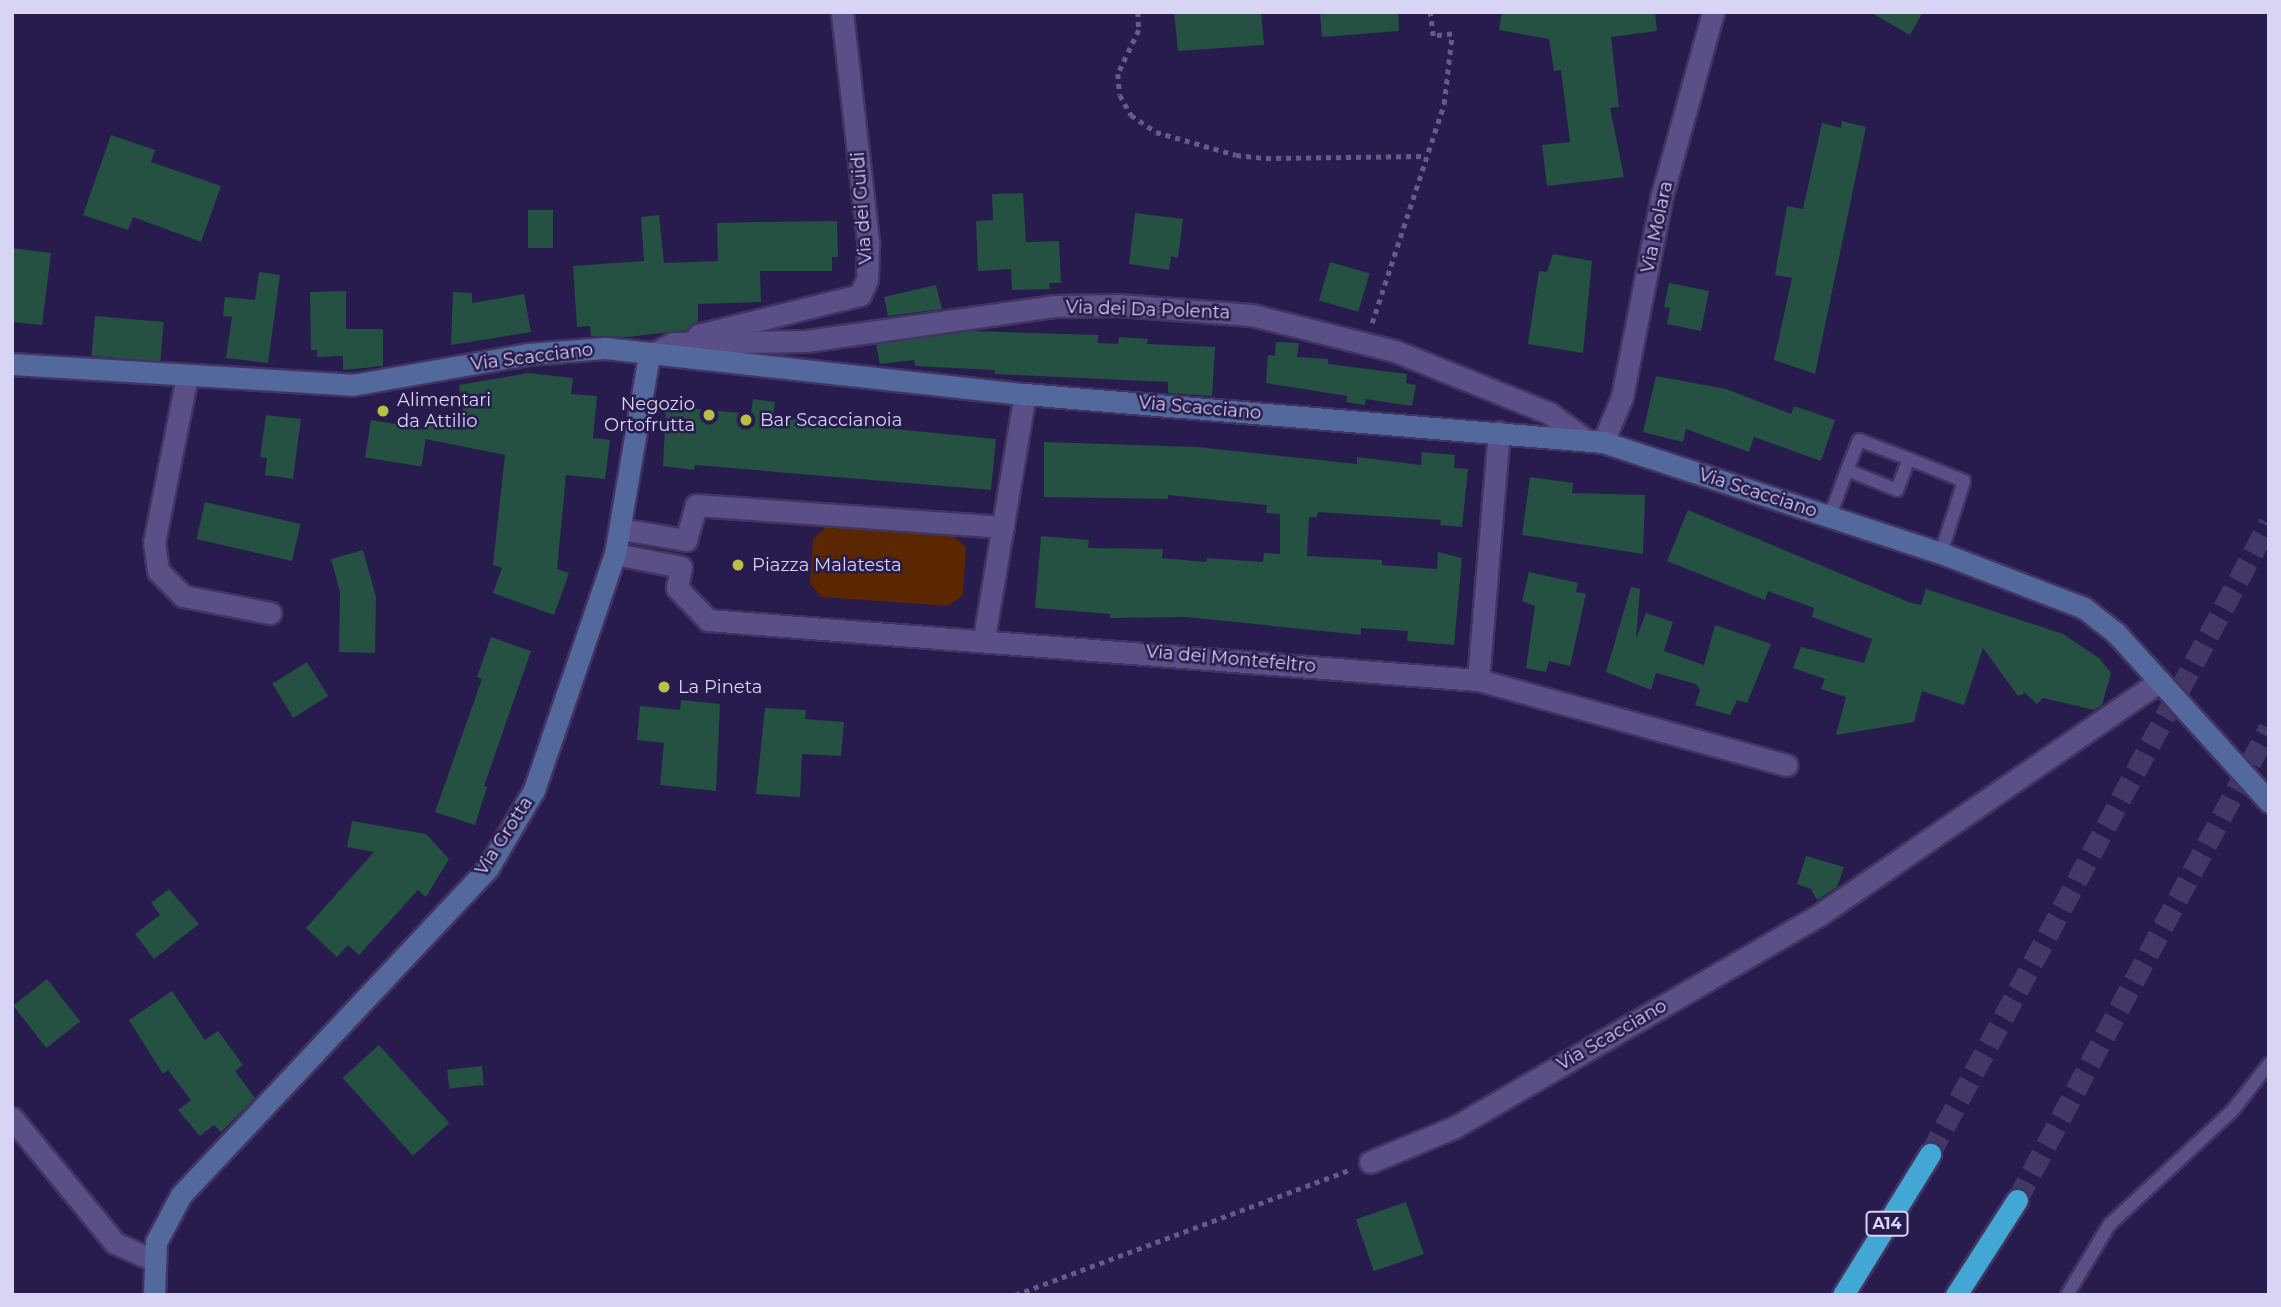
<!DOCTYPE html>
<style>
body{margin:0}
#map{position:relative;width:2281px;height:1307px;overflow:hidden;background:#281b4d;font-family:Montserrat,sans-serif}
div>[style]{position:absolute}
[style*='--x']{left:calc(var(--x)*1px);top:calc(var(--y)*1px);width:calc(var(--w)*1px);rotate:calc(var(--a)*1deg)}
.green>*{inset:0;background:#5a2701}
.building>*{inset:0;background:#255143;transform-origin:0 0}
.highway-tunnel>*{height:21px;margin-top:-10.5px;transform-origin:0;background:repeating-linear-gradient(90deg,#423766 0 21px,transparent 0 31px)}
.path>*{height:4.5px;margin-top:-2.25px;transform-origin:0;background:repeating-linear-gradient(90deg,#655b86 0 5px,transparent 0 10px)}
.roads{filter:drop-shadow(2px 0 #423461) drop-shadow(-2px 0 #423461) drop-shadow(0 2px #423461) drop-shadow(0 -2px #423461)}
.lane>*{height:12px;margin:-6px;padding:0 6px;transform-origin:6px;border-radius:6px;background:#5a4f86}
.street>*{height:21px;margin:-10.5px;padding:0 10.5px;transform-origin:10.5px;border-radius:10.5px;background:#5a4f86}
.secondary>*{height:21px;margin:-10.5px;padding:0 10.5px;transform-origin:10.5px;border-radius:10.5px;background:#53699e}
.highway>*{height:21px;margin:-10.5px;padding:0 10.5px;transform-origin:10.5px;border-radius:10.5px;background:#43a7d5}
.dots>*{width:19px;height:19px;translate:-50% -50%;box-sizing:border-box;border:4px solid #281b4d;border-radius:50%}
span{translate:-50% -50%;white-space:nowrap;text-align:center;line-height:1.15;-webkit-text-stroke:5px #281b4d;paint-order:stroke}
.shield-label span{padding:2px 5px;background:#281b4d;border:2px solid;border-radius:5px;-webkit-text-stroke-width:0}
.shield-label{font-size:16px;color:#d8d4f4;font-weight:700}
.street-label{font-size:18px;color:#d8d4f4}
.poi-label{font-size:18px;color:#d8d4f4}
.left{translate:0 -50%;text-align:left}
.right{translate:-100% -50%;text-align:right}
.frame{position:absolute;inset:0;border:14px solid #d8d4f4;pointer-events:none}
</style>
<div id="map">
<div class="green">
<div style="clip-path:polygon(827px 526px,950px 533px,966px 547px,963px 595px,949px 606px,822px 597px,810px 584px,813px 539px)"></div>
</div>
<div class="building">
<div style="clip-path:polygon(1174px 12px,1261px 12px,1264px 45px,1178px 51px)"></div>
<div style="clip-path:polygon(1320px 12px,1398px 12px,1399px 31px,1322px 37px)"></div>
<div style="clip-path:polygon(1502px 12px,1655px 12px,1657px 31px,1611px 37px,1619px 107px,1610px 108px,1624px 177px,1547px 186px,1542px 145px,1570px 142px,1561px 70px,1554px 71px,1549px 39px,1499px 30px)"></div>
<div style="clip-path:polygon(1870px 12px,1923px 12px,1910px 35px)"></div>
<div style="clip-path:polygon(1842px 121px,1866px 127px,1815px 374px,1774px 360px,1792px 278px,1775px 275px,1787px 206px,1803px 209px,1822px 123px,1841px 128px)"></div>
<div style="clip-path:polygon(111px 135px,155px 150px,151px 162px,221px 186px,201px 242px,133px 217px,128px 230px,83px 215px)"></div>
<div style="clip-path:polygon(1023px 193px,1026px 242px,1059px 241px,1061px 283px,1049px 283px,1050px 289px,1012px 290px,1011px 269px,978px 271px,976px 221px,993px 220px,992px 194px)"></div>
<div style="left:528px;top:210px;width:25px;height:38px"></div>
<div style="clip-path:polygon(1135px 213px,1183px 219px,1178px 258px,1171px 256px,1169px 270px,1129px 264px)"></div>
<div style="clip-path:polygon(659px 215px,664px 263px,718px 261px,717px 223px,758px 222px,837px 221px,838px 257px,832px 257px,832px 271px,760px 271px,761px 302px,698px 304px,698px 321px,686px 330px,627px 337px,591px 336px,590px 326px,577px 327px,573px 266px,644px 261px,641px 217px)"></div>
<div style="clip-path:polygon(12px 248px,51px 253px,42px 325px,12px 322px)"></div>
<div style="clip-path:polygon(1553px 254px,1592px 261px,1583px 353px,1528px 344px,1539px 271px,1547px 272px)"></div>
<div style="left:1330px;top:262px;width:41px;height:40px;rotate:16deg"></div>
<div style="clip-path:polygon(259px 272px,280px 275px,268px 363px,226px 358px,232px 317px,223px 316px,225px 297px,255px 300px)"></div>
<div style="clip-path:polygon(1669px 283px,1709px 291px,1701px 331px,1667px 324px,1670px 308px,1664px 307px)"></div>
<div style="clip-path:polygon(936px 285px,942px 309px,888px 316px,884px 297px)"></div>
<div style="clip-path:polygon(346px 291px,346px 329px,383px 329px,383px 366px,343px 370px,343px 356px,317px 357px,317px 350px,311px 350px,310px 292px)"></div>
<div style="clip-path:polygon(453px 292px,472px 293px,472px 303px,524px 294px,531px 332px,451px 345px)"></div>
<div style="left:95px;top:316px;width:69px;height:40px;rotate:5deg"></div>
<div style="clip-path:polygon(973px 331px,1098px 335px,1098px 343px,1118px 344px,1119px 337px,1148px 339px,1147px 344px,1215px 347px,1212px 396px,1168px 393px,1168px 382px,995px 374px,994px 370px,915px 366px,914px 360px,880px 364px,876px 344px)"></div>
<div style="clip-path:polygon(1276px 342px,1299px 343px,1297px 357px,1328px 359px,1328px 364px,1407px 374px,1406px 383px,1416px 385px,1412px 406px,1366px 399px,1365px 405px,1346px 402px,1347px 396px,1266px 383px,1268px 355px,1275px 356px)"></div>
<div style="clip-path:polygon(528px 373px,573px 378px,571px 394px,597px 396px,593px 438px,610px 440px,605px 479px,566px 475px,557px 569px,569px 573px,554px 615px,493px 593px,502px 568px,493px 565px,505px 455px,425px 439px,429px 421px,466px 427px,459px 385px)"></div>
<div style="clip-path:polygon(1656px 376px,1726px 389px,1791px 414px,1794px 406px,1835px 420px,1821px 461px,1754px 437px,1749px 452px,1686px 429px,1683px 442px,1643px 432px)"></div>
<div style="clip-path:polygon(753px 399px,775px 402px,773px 417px,996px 439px,991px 490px,695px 465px,694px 470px,663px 466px,666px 406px,751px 414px)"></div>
<div style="clip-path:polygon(266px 415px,301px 419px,293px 479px,265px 475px,267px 458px,260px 457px)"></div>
<div style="left:371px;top:420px;width:57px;height:38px;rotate:9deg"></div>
<div style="clip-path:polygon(1044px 442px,1197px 447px,1357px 464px,1357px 457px,1421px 465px,1422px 452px,1455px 455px,1454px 468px,1468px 469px,1462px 527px,1440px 525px,1441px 520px,1318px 512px,1317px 517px,1309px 517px,1307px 556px,1382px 560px,1382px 565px,1437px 569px,1438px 552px,1462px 558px,1454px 645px,1407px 641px,1408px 631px,1361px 628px,1361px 635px,1186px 617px,1110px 618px,1110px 614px,1035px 608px,1041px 536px,1089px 540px,1088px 548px,1163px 549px,1162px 558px,1206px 562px,1207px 558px,1263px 562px,1264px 553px,1280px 554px,1280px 514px,1266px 513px,1267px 505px,1168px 495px,1168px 499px,1044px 497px)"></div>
<div style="clip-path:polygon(1530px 477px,1573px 483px,1572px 493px,1645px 495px,1643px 554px,1522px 535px)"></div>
<div style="left:205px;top:502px;width:98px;height:38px;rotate:13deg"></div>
<div style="clip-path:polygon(1688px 510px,1911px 603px,1921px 605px,1926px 589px,2063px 634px,2099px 658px,2111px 673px,2102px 705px,2094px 710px,2043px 698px,2037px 704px,2025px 693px,2018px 696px,1983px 648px,1964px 705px,1922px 691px,1914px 722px,1836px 735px,1846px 697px,1821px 689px,1825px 679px,1793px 668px,1801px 647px,1864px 663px,1872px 639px,1812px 617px,1814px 608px,1768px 591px,1765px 600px,1667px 561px)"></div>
<div style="clip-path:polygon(363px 550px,376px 597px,375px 653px,339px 652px,340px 592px,331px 559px)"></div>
<div style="clip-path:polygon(1529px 572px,1578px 583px,1576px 592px,1586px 594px,1570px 666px,1549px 661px,1546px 672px,1526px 668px,1535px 606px,1522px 601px)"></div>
<div style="clip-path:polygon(1631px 587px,1640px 589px,1636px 639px,1646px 613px,1673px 622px,1664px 651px,1704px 665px,1715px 625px,1771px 644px,1747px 703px,1737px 700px,1730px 715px,1695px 705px,1700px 690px,1696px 684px,1656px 673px,1651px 690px,1606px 672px)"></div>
<div style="clip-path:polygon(491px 637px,531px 651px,484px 786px,487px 787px,475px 825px,435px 812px,482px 679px,477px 677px)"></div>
<div style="left:307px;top:662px;width:40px;height:41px;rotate:58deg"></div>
<div style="clip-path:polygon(681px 700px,720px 704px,716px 791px,660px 785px,664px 743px,637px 740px,640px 706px,680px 710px)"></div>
<div style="clip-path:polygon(765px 708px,806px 710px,805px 719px,844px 722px,841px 756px,802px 754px,800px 797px,756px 794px)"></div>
<div style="clip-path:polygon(352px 821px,426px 834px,449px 859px,426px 897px,418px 890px,359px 955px,348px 945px,337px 957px,306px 928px,374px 852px,347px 847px)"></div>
<div style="clip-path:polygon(1806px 856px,1844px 867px,1837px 887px,1817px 900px,1811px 889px,1797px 884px)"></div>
<div style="clip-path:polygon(169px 889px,199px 924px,154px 959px,135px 934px,160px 915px,151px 903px)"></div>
<div style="left:47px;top:979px;width:54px;height:43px;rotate:52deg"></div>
<div style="clip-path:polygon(172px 991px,205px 1040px,218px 1031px,243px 1065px,235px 1071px,255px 1098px,221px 1132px,214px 1125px,200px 1136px,178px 1110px,191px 1100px,168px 1070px,163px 1074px,129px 1020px)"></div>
<div style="left:379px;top:1045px;width:105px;height:49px;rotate:48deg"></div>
<div style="left:482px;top:1066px;width:19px;height:35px;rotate:84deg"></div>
<div style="left:1406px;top:1202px;width:55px;height:53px;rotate:71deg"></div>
</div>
<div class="highway-tunnel">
<div style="--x:1930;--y:1154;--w:716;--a:-61.75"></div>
<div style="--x:2017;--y:1200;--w:535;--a:-61.9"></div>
</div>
<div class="path">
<div style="--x:1138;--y:12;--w:18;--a:87"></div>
<div style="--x:1139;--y:30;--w:49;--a:115.5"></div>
<div style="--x:1118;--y:74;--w:21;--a:85"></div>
<div style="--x:1120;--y:95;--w:23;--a:61"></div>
<div style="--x:1131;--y:115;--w:30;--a:34"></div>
<div style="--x:1156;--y:132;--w:83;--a:16"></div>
<div style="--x:1236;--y:155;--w:30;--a:6"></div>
<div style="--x:1266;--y:158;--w:160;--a:-0.7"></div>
<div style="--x:1372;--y:323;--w:231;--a:-71.8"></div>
<div style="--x:1444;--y:104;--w:70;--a:-83.5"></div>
<div style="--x:1452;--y:34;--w:19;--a:174"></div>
<div style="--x:1433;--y:36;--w:24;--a:-97"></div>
<div style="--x:1015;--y:1295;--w:360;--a:-20.5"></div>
</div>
<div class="roads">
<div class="lane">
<div style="--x:1909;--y:459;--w:59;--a:21.8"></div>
<div style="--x:1964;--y:481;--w:76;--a:107.7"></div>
<div style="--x:1830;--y:516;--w:49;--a:-69.7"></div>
<div style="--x:1847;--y:470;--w:54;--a:21.8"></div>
<div style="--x:1897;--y:490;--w:33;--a:-69"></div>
<div style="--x:1909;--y:459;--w:53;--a:-159.2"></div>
<div style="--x:1859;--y:440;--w:32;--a:112"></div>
<div style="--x:2067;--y:1295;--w:82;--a:-59"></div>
<div style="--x:2109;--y:1225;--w:169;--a:-42.8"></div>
<div style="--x:2233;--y:1110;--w:58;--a:-52"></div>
</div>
<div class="street">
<div style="--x:698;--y:335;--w:167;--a:-13.9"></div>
<div style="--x:860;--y:295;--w:17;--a:-66"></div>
<div style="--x:867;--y:279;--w:38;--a:-88"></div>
<div style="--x:868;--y:241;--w:230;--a:-96.5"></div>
<div style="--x:649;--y:356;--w:27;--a:-28"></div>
<div style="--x:673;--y:343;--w:133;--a:-0.9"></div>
<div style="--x:806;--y:341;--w:250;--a:-8"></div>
<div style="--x:1054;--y:306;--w:65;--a:-0.9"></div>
<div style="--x:1119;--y:305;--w:133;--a:4.3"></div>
<div style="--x:1252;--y:315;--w:147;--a:14.1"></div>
<div style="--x:1395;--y:351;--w:166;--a:21.9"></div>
<div style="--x:1549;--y:413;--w:46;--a:36.1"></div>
<div style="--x:187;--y:376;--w:169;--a:101.2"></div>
<div style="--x:154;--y:542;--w:29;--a:82"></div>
<div style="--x:158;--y:571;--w:35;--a:45"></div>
<div style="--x:183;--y:596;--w:89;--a:11.1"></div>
<div style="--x:1603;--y:442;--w:49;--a:-67.1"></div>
<div style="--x:1622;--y:397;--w:206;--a:-78.8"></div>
<div style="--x:1662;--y:195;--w:190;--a:-74.4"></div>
<div style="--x:621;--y:529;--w:66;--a:9.6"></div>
<div style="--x:686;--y:540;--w:36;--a:-74"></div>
<div style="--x:696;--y:505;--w:308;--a:4.1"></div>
<div style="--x:615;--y:554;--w:67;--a:11.1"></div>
<div style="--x:681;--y:567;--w:21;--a:101"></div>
<div style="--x:677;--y:588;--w:45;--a:45.9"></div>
<div style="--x:708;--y:620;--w:772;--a:4.46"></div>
<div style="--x:1478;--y:680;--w:320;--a:15.4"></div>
<div style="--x:984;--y:638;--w:247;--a:-80.5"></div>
<div style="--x:1478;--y:680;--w:249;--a:-85.2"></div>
<div style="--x:12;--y:1118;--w:162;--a:50.5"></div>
<div style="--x:115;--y:1243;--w:44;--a:24.2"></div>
<div style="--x:1370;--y:1162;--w:92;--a:-22.4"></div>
<div style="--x:1455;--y:1127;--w:420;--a:-30.2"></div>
<div style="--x:1818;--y:916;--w:415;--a:-34.5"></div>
</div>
<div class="secondary">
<div style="--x:12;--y:364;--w:341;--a:3.5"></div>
<div style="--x:352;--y:385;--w:179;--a:-10"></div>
<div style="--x:528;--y:354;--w:77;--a:-4.5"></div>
<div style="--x:605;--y:348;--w:423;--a:6.3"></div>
<div style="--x:1025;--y:394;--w:580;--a:4.75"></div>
<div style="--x:1603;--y:442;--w:356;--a:18.2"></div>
<div style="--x:1941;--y:553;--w:153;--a:21"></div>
<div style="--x:2084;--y:608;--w:41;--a:38"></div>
<div style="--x:2116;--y:633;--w:228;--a:47.8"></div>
<div style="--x:154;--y:1295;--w:53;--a:-87.8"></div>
<div style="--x:156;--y:1242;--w:53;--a:-62"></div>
<div style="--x:181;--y:1195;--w:449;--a:-46.8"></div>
<div style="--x:488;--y:868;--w:91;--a:-59.5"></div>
<div style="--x:534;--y:790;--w:250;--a:-71.1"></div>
<div style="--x:615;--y:554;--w:201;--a:-80.3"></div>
</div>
<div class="highway">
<div style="--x:1843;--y:1295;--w:166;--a:-58.3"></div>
<div style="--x:1956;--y:1295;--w:113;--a:-57.3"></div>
</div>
</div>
<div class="dots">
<div style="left:383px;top:411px;background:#bbc044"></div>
<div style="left:709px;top:415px;background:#bbc044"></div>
<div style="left:746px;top:420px;background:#bbc044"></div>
<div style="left:738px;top:565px;background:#bbc044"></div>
<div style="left:664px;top:687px;background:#bbc044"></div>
</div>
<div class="shield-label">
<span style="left:1887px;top:1224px">A14</span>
</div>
<div class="street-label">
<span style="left:862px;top:208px;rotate:-94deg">Via dei Guidi</span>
<span style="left:1657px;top:227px;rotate:-78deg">Via Molara</span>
<span style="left:1148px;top:310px;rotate:2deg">Via dei Da Polenta</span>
<span style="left:532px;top:357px;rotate:-7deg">Via Scacciano</span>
<span style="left:1200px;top:408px;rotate:5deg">Via Scacciano</span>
<span style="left:1758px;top:493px;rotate:18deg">Via Scacciano</span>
<span style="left:1231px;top:659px;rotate:5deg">Via dei Montefeltro</span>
<span style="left:504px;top:836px;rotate:-57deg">Via Grotta</span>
<span style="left:1612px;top:1035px;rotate:-30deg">Via Scacciano</span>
</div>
<div class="poi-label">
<span class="left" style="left:397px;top:411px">Alimentari<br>da Attilio</span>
<span class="right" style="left:695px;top:415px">Negozio<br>Ortofrutta</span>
<span class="left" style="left:760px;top:420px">Bar Scaccianoia</span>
<span class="left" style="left:752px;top:565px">Piazza Malatesta</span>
<span class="left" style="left:678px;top:687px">La Pineta</span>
</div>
<div class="frame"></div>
</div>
